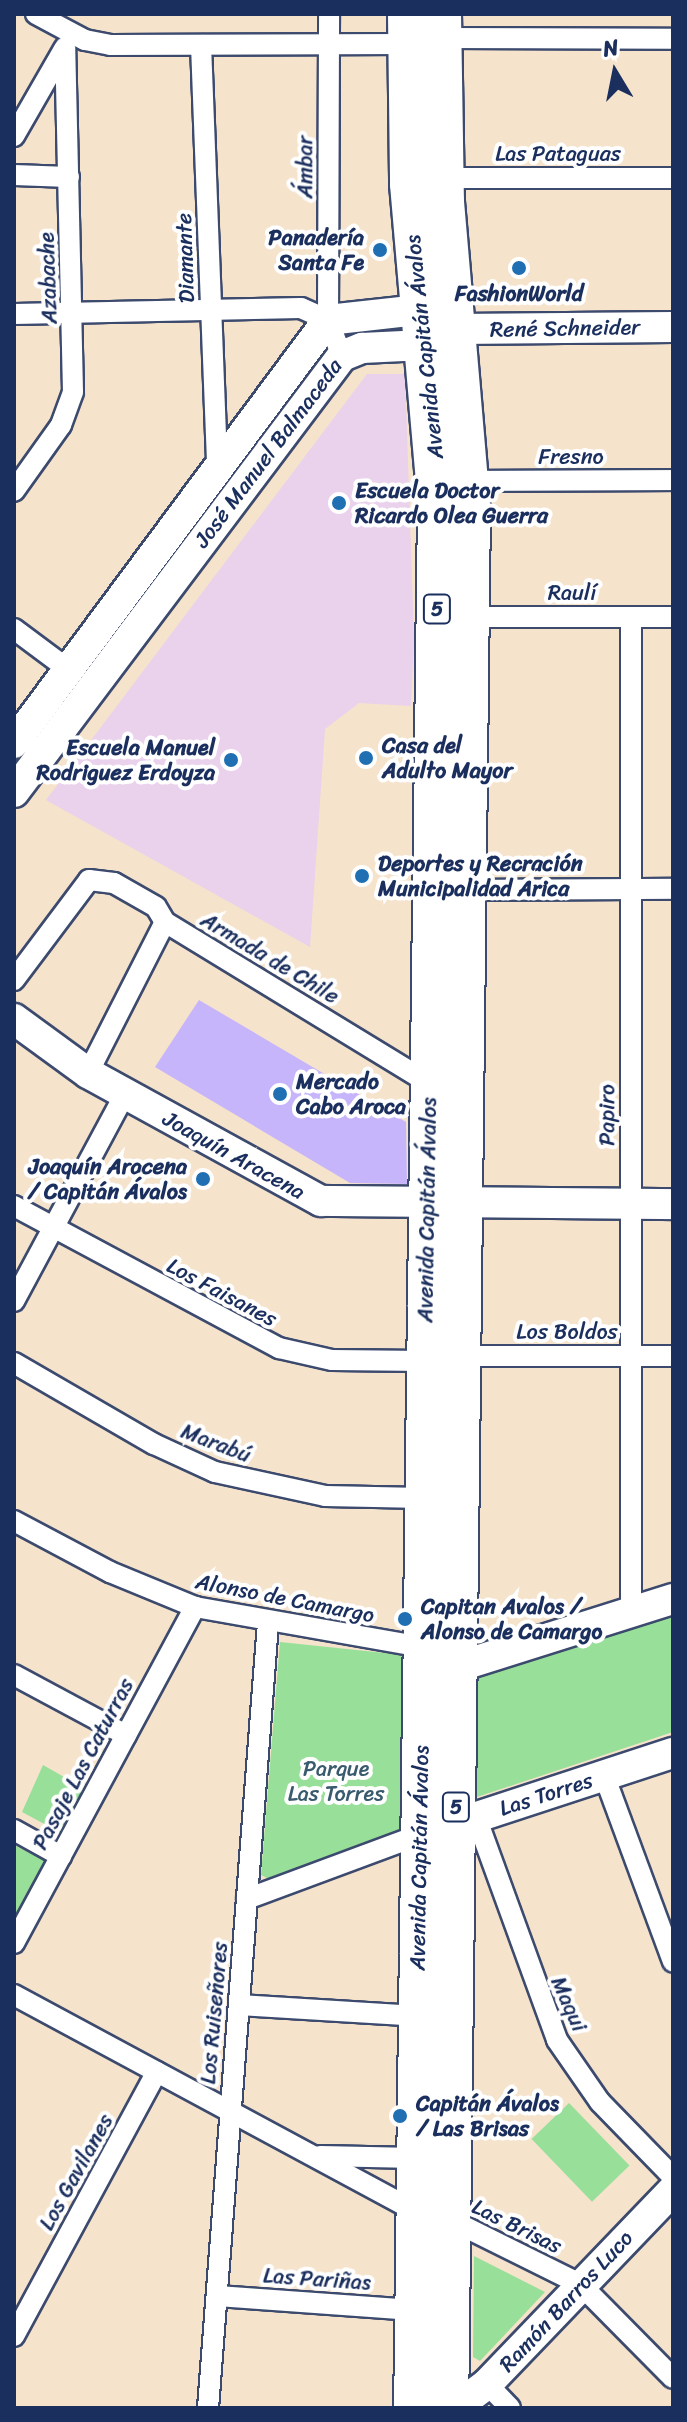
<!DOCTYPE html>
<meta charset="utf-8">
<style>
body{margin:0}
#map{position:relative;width:687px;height:2422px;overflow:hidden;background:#f5e3cc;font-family:Sriracha,sans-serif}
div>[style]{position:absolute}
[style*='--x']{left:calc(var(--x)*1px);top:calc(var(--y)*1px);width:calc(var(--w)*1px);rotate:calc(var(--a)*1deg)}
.built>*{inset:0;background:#ead1ec}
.green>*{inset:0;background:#98df99;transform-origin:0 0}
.building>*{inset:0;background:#c6b5fb;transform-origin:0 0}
.roads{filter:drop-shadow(2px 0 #3c4a6e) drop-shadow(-2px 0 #3c4a6e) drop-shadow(0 2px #3c4a6e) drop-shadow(0 -2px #3c4a6e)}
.street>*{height:20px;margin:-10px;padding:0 10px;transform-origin:10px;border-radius:10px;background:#fff}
.secondary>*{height:30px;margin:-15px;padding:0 15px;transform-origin:15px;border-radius:15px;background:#fff}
.highway>*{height:38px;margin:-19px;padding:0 19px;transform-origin:19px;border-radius:19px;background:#fff}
.dots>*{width:22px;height:22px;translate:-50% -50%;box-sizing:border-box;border:4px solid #fff;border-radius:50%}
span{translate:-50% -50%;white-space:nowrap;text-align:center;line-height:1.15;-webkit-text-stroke:8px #fff;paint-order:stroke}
.shield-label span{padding:2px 6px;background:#fff;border:2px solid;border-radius:6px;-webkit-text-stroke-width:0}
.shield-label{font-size:20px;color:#1b2f5e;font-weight:700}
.street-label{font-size:22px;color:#1b2f5e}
.poi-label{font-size:22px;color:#1b2f5e;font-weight:700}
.right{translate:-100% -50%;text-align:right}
.left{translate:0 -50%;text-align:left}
.park-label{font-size:22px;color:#3a5b6d}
.frame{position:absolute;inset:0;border:16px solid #1b2f5e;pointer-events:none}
.north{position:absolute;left:575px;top:32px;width:80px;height:80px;-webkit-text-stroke:6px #fff;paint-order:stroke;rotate:350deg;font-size:22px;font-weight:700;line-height:32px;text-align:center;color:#1b2f5e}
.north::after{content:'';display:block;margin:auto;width:28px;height:36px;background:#1b2f5e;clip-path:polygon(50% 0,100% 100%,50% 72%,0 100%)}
</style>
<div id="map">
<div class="built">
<div style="clip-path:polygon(367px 374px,405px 374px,414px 638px,411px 706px,359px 703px,325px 729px,310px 947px,46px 800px)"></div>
</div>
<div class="green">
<div style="clip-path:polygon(673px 1614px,673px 1732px,465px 1801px,464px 1679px)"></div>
<div style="clip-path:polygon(280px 1642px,404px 1655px,403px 1839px,273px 1881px,261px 1875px)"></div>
<div style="clip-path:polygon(43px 1765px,87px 1790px,61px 1833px,22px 1812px)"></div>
<div style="clip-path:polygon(14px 1845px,46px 1861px,14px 1921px)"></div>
<div style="left:569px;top:2103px;width:87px;height:52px;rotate:46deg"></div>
<div style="clip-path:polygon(474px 2256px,545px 2292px,480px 2361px,473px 2357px)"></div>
</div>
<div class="building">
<div style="left:528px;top:261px;width:13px;height:19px;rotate:86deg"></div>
<div style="clip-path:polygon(199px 1000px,406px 1122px,407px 1184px,350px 1183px,155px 1067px)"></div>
</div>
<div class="roads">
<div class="street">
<div style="--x:36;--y:14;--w:55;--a:28"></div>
<div style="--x:85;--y:40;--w:25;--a:11"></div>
<div style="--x:110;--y:45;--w:297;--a:-0.2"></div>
<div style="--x:442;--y:38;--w:231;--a:0.2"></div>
<div style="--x:201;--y:45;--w:424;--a:87.8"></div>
<div style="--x:14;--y:136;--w:100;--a:-60.1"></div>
<div style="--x:14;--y:175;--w:55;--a:2.1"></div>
<div style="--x:443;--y:178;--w:230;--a:0"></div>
<div style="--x:14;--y:314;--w:287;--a:-1.2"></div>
<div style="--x:301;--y:308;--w:30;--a:24"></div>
<div style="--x:328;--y:320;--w:39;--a:69"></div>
<div style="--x:328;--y:320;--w:306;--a:-89.8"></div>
<div style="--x:470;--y:481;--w:203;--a:-0.3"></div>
<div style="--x:14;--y:491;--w:81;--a:-54.5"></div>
<div style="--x:61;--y:425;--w:35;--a:-70"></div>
<div style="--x:73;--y:392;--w:345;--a:-91.3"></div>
<div style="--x:470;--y:617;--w:203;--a:0"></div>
<div style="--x:631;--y:617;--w:995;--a:90"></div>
<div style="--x:14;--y:629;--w:69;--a:36.7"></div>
<div style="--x:467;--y:890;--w:206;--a:-0.3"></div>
<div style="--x:14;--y:980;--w:125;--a:-53.1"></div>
<div style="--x:89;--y:880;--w:25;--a:7"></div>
<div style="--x:114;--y:883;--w:48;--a:29.7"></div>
<div style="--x:156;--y:907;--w:17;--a:59"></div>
<div style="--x:165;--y:922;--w:309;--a:31.4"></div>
<div style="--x:88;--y:1073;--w:169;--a:-63"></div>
<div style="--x:14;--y:1206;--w:301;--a:28.2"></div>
<div style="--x:279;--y:1348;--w:54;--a:12.8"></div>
<div style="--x:332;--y:1360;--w:93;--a:0.6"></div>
<div style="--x:14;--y:1301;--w:235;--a:-61.8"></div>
<div style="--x:461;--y:1356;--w:212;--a:0"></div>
<div style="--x:14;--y:1363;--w:162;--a:30.1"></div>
<div style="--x:154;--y:1444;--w:67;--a:24.7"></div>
<div style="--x:215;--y:1472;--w:113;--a:12.3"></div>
<div style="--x:325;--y:1496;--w:98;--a:1.2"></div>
<div style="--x:14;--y:1521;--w:109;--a:28"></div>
<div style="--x:110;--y:1572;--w:92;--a:22.4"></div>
<div style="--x:195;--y:1607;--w:230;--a:10"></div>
<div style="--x:14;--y:1675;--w:127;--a:28.2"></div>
<div style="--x:604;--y:1775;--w:199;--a:69.7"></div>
<div style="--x:476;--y:1817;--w:237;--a:70"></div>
<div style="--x:557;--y:2040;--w:75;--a:55.3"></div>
<div style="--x:600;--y:2102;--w:105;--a:45.8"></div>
<div style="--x:14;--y:1830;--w:54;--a:29"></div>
<div style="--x:247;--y:1899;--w:184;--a:-20.4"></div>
<div style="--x:14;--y:1943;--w:382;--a:-61.7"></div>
<div style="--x:14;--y:1995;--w:455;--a:28.3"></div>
<div style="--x:415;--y:2211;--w:37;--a:14"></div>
<div style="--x:451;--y:2220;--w:144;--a:26.4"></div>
<div style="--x:580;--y:2284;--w:132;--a:45.3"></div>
<div style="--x:239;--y:2005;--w:178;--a:3.5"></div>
<div style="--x:320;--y:2156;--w:96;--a:1.2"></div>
<div style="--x:217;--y:2296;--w:197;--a:4.1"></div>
<div style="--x:14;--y:2336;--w:300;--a:-61.6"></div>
<div style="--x:487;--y:2384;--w:33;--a:46"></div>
<div style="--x:208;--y:2408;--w:787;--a:-85.63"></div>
</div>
<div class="secondary">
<div style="--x:14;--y:743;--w:527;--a:-53.41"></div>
<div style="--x:328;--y:320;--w:92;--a:-6.3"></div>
<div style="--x:419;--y:310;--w:24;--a:28"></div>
<div style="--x:14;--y:792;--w:546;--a:-53.05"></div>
<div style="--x:342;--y:356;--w:22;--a:-22"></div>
<div style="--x:362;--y:348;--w:62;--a:-2.8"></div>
<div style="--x:424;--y:345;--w:37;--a:-26"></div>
<div style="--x:457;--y:329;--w:216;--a:-0.5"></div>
<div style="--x:14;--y:1019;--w:92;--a:36.1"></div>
<div style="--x:88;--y:1073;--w:266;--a:28.8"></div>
<div style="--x:321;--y:1201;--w:352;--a:0.5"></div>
<div style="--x:438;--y:1673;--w:246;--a:-17.5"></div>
<div style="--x:437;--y:1830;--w:248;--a:-18.1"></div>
<div style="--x:455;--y:2408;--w:40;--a:-37"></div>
<div style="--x:487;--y:2384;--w:269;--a:-46.2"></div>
</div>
<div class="highway">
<div style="--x:407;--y:14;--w:170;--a:89.3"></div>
<div style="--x:409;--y:184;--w:323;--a:85"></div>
<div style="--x:437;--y:506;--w:1902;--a:90.72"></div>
<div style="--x:442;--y:14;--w:188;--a:89.1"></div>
<div style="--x:445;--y:202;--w:307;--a:85.1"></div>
<div style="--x:471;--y:508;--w:1900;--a:90.66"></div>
</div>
</div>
<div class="dots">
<div style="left:380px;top:250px;background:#1f6fb2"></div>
<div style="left:519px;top:268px;background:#1f6fb2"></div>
<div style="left:339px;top:503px;background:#1f6fb2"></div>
<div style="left:366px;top:758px;background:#1f6fb2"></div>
<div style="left:231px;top:760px;background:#1f6fb2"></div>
<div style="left:362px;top:876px;background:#1f6fb2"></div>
<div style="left:280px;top:1094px;background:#1f6fb2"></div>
<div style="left:203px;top:1179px;background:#1f6fb2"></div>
<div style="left:405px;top:1619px;background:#1f6fb2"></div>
<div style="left:400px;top:2116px;background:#1f6fb2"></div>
</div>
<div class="shield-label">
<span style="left:437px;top:609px">5</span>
<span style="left:456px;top:1807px">5</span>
</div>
<div class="street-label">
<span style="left:558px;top:154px">Las Pataguas</span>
<span style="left:305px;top:167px;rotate:-90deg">Ámbar</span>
<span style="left:185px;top:258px;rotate:-92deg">Diamante</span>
<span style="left:48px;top:278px;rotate:-92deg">Azabache</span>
<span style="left:565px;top:328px;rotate:-1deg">René Schneider</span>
<span style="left:424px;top:347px;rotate:-96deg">Avenida Capitán Ávalos</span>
<span style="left:268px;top:453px;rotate:-53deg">José Manuel Balmaceda</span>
<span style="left:571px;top:457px">Fresno</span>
<span style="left:572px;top:593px">Raulí</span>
<span style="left:270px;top:958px;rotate:31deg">Armada de Chile</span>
<span style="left:607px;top:1115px;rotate:-90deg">Papiro</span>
<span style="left:234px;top:1155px;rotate:29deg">Joaquín Aracena</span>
<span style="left:427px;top:1210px;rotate:-89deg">Avenida Capitán Ávalos</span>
<span style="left:222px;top:1292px;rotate:28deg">Los Faisanes</span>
<span style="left:567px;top:1332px">Los Boldos</span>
<span style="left:216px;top:1443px;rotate:21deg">Marabú</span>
<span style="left:285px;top:1598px;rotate:11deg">Alonso de Camargo</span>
<span style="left:83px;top:1764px;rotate:-62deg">Pasaje Las Caturras</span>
<span style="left:546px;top:1794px;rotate:-18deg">Las Torres</span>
<span style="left:419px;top:1858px;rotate:-89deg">Avenida Capitán Ávalos</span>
<span style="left:569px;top:2004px;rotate:66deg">Maqui</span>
<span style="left:214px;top:2013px;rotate:-85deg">Los Ruiseñores</span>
<span style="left:76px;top:2172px;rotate:-61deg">Los Gavilanes</span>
<span style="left:517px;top:2226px;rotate:26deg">Las Brisas</span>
<span style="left:317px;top:2279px;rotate:4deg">Las Pariñas</span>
<span style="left:566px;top:2301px;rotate:-47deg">Ramón Barros Luco</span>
</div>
<div class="poi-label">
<span class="right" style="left:364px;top:250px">Panadería<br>Santa Fe</span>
<span style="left:519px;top:294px">FashionWorld</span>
<span class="left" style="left:355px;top:503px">Escuela Doctor<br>Ricardo Olea Guerra</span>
<span class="left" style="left:382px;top:758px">Casa del<br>Adulto Mayor</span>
<span class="right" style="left:215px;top:760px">Escuela Manuel<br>Rodriguez Erdoyza</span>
<span class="left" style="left:378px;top:876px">Deportes y Recración<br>Municipalidad Arica</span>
<span class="left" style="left:296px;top:1094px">Mercado<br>Cabo Aroca</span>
<span class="right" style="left:187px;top:1179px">Joaquín Aracena<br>/ Capitán Ávalos</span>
<span class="left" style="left:421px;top:1619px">Capitan Avalos /<br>Alonso de Camargo</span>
<span class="left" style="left:416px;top:2116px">Capitán Ávalos<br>/ Las Brisas</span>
</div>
<div class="park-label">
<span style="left:336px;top:1781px">Parque<br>Las Torres</span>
</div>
<div class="frame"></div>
<div class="north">N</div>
</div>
